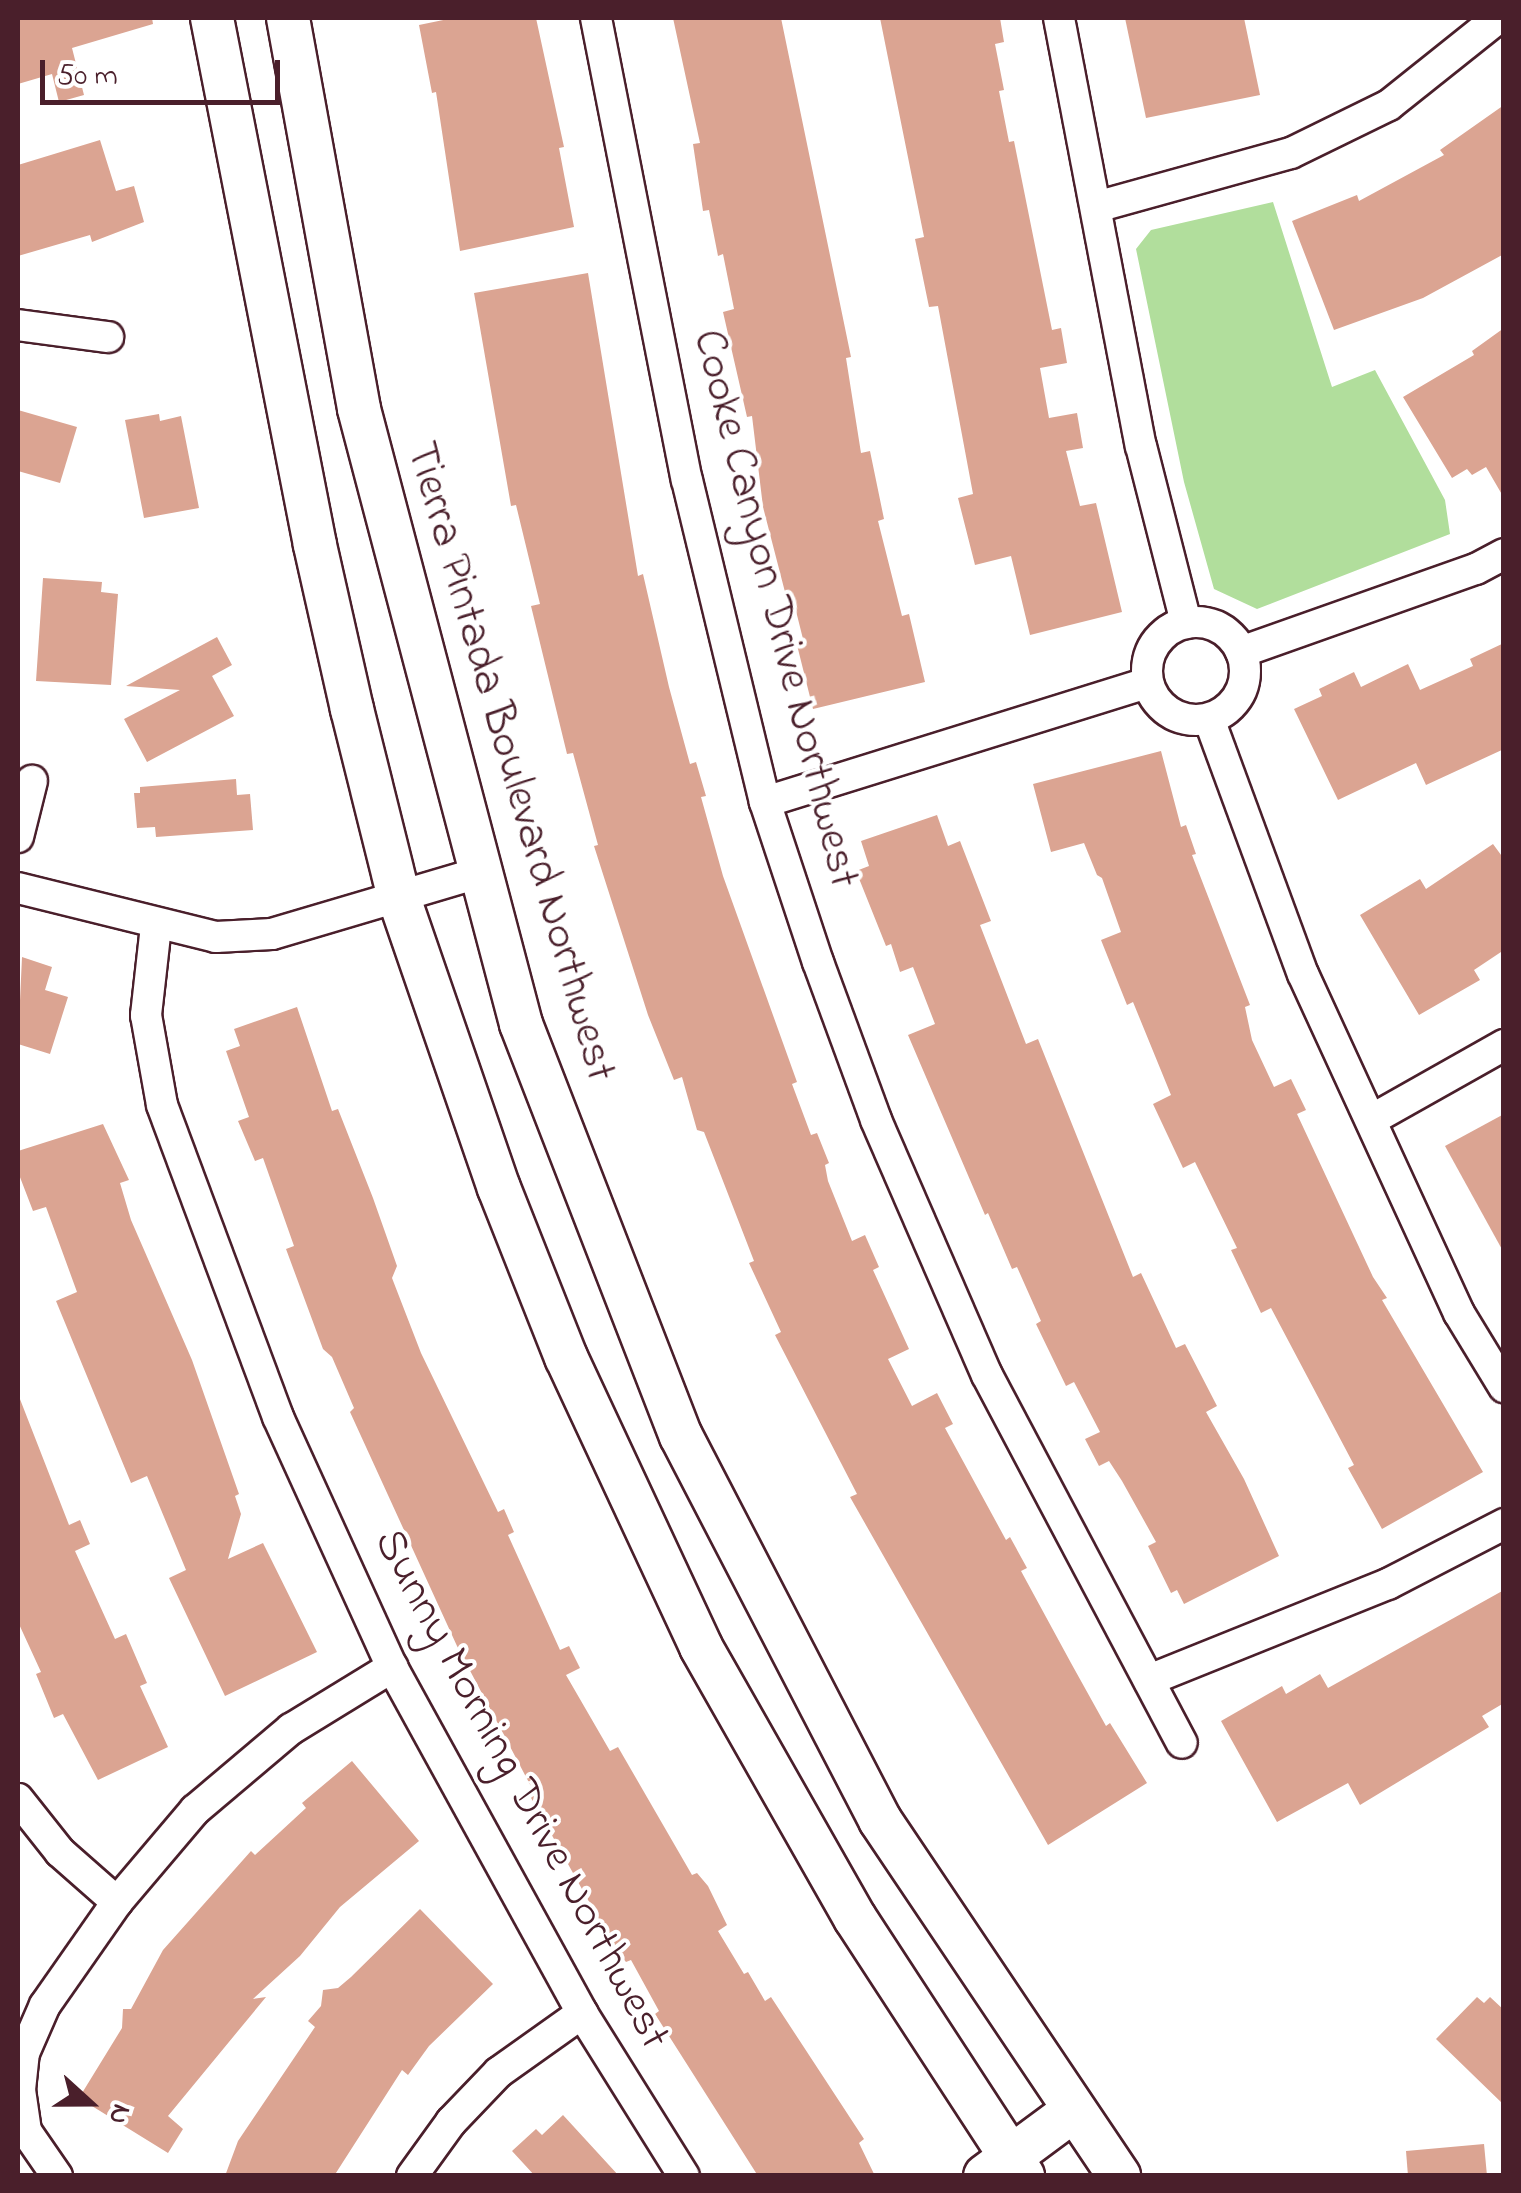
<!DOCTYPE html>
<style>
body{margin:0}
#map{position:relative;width:1521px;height:2193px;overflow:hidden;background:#fff;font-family:"Indie Flower",sans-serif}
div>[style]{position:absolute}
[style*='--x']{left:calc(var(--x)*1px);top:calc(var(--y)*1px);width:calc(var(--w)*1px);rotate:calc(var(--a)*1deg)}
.green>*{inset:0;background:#b1de9c}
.building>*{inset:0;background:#dba492}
.roads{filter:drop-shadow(2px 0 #4a1f2b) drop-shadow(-2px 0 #4a1f2b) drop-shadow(0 2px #4a1f2b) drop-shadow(0 -2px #4a1f2b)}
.street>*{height:30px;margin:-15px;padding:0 15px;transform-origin:15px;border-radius:15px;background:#fff}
.street>.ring{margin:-15px;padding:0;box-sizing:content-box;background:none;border:30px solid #fff;border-radius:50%}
.secondary>*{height:42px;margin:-21px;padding:0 21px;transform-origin:21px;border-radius:21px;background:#fff}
span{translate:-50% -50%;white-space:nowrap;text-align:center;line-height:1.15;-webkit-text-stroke:8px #fff;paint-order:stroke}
.street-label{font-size:45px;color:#4a1f2b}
.frame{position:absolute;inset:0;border:20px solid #4a1f2b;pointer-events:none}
.north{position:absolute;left:40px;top:2053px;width:100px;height:100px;-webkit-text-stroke:8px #fff;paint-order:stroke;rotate:111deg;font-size:28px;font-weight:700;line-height:40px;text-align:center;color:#4a1f2b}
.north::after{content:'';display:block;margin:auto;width:35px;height:45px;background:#4a1f2b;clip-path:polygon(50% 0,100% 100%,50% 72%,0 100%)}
.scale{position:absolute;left:40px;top:60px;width:240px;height:45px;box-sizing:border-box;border:5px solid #4a1f2b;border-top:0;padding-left:12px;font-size:30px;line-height:35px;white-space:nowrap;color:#4a1f2b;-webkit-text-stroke:8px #fff;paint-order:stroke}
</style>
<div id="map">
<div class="green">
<div style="clip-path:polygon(1273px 202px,1332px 387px,1375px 370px,1445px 500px,1450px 534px,1257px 609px,1214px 589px,1184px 482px,1136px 249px,1151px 230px)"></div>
</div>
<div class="building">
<div style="clip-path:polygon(18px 18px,152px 18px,153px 24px,72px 48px,84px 95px,59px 102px,52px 74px,18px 84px)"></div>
<div style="clip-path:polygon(453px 18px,536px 18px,564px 147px,559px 148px,574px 227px,460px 251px,436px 92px,432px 93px,419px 25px)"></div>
<div style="clip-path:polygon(673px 18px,781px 18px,851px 357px,846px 358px,861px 453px,870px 451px,884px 519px,878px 521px,902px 616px,909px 614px,925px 682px,813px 709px,796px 641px,803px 639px,791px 591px,785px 592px,763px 507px,752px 416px,747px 417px,723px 312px,734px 309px,723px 254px,718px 256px,709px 210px,703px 211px,693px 144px,700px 143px)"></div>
<div style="clip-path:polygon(880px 18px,1000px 18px,1004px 42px,995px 44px,1004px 90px,999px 91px,1009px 142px,1014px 141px,1052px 330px,1061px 328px,1067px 363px,1040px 368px,1049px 418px,1077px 413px,1083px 448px,1066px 451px,1080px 506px,1096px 503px,1122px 612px,1030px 635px,1011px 556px,975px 565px,958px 498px,973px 494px,938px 306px,929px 307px,915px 239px,924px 237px)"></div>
<div style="clip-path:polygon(1125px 18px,1244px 18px,1260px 95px,1146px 118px)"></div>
<div style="clip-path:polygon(1504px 105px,1504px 254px,1423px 298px,1334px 330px,1292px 221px,1357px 195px,1359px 201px,1444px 155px,1440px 150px)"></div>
<div style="clip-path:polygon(100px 140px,116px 191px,134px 186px,144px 222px,92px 242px,90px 235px,18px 256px,18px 165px)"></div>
<div style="clip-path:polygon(588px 273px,638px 576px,643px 574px,669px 687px,690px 764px,696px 762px,706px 796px,701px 797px,723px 876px,797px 1082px,792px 1084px,811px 1135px,817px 1133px,829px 1163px,825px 1165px,828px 1181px,852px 1241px,865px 1235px,879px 1267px,873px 1270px,909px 1349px,888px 1359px,912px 1406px,937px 1393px,953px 1424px,945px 1428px,1006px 1540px,1010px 1537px,1027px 1568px,1021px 1571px,1071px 1663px,1106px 1726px,1110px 1723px,1147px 1783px,1048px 1845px,850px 1497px,857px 1494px,775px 1335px,781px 1332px,749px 1263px,754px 1261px,704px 1132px,697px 1130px,682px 1077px,674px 1080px,648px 1015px,594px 846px,598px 845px,573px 753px,567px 754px,531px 606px,540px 604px,516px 505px,511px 506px,474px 293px)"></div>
<div style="clip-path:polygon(1504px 328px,1504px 498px,1486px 467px,1472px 475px,1467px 469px,1452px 478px,1403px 397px,1474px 355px,1472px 351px)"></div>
<div style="clip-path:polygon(18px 410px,77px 427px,60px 483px,18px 471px)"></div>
<div style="clip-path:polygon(159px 414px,160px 421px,181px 416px,199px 508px,144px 518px,125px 420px)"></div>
<div style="clip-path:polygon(43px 578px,102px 582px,101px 592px,118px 594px,111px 685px,36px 681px)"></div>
<div style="clip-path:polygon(217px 637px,232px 665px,212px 676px,234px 716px,147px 762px,124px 719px,180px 690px,126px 686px)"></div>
<div style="clip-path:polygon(1504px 643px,1504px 749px,1426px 785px,1416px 763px,1338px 800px,1294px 709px,1322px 696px,1319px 689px,1354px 672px,1361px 687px,1408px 664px,1420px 690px,1473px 666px,1470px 659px)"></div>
<div style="clip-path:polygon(1161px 751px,1181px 827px,1186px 825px,1196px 854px,1192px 855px,1250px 1005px,1245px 1007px,1252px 1040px,1274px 1087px,1291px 1079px,1306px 1110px,1297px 1114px,1373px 1277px,1387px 1298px,1382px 1300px,1483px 1472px,1382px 1529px,1348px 1468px,1354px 1465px,1271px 1308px,1261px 1313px,1231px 1250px,1237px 1248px,1195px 1162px,1183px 1168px,1153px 1104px,1171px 1095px,1133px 1002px,1127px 1005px,1101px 940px,1121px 932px,1102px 878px,1097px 875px,1084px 843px,1051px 852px,1033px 784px)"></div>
<div style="clip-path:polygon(236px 779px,237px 795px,250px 794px,253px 830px,156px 837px,155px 827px,137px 828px,134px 793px,140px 793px,140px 787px)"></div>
<div style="clip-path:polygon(937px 815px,948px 846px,960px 841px,991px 921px,980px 925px,1026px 1044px,1038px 1039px,1133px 1277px,1141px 1273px,1176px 1348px,1185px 1344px,1217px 1406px,1206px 1412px,1244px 1479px,1279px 1556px,1184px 1604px,1177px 1590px,1171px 1593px,1148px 1546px,1156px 1542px,1122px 1481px,1109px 1461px,1099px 1466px,1085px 1439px,1100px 1432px,1074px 1382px,1066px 1386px,1036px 1324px,1041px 1321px,1017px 1267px,1012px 1269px,988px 1213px,985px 1215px,908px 1035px,935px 1024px,913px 967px,900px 972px,891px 944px,886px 946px,856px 871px,869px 866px,861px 841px)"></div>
<div style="clip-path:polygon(1493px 844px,1504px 859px,1504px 950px,1474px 970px,1480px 980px,1419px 1015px,1360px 915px,1420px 879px,1426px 889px)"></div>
<div style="clip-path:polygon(22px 957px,52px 967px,45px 990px,68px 997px,50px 1054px,18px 1044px)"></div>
<div style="clip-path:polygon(297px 1007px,332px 1111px,338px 1109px,373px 1198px,397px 1266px,392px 1278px,421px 1353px,498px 1512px,504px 1509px,514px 1532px,508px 1535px,560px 1650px,569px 1646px,580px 1668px,566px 1675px,610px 1751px,618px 1747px,692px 1875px,697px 1873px,708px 1886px,727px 1925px,718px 1931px,744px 1974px,748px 1972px,765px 2001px,771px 1997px,864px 2139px,859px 2143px,875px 2176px,758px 2176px,655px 2014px,659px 2011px,631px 1960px,626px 1962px,616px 1950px,530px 1796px,535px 1794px,457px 1646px,350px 1412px,354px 1408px,332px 1357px,323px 1349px,286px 1249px,294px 1246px,263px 1158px,255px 1161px,238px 1121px,249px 1117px,226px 1051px,240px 1046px,234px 1029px)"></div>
<div style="clip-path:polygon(1504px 1114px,1504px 1253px,1445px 1146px)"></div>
<div style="clip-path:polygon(103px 1124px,129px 1180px,120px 1183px,131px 1220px,192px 1360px,239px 1494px,235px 1496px,241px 1514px,228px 1559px,263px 1543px,317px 1652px,225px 1696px,169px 1578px,186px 1570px,147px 1476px,131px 1483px,56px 1301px,77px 1292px,46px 1207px,33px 1211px,18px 1172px,18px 1151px)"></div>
<div style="clip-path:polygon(18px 1394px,69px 1525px,80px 1520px,90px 1544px,75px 1551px,115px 1639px,126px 1634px,147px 1683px,140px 1686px,168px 1747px,98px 1780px,63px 1714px,54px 1718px,36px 1674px,41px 1672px,18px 1622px)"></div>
<div style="clip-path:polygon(1504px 1590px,1504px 1703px,1482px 1716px,1489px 1727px,1360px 1805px,1348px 1783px,1277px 1822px,1221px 1721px,1282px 1686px,1286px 1694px,1320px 1674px,1328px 1688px)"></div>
<div style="clip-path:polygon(352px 1761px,419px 1841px,340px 1907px,300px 1956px,253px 1999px,266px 1997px,168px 2116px,183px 2129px,168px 2153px,79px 2098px,122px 2028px,123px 2009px,131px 2009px,163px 1950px,251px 1851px,255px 1855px,280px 1832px,306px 1808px,302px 1803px)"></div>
<div style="clip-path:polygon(420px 1909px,493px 1984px,429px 2046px,408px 2075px,402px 2070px,334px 2176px,225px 2176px,238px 2141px,315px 2027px,308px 2021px,321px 2006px,323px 1990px,338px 1988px,351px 1977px)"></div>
<div style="clip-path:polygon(1477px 1997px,1484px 2003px,1490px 1997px,1504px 2010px,1504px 2105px,1436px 2039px)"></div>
<div style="clip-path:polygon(563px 2115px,619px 2176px,535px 2176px,512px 2151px,536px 2129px,542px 2135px)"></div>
<div style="clip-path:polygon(1484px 2144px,1487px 2176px,1408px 2176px,1406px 2151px)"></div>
</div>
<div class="roads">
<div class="street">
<div style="--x:596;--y:18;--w:471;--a:78.9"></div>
<div style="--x:687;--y:480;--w:331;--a:76.4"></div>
<div style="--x:765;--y:802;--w:169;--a:71.7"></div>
<div style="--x:818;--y:962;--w:168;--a:69.8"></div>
<div style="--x:876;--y:1120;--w:278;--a:66.5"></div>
<div style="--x:987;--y:1375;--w:416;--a:62.1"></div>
<div style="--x:1059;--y:18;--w:436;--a:79.2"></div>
<div style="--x:1141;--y:446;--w:183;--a:75.7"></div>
<div style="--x:1096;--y:207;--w:202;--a:-15.5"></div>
<div style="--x:1291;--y:153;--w:109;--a:-26.1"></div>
<div style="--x:1389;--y:105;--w:139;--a:-38.6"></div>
<div style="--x:18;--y:325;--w:91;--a:7.6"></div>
<div class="ring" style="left:1147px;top:622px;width:68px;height:68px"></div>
<div style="--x:1241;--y:652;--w:249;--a:-19.5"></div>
<div style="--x:1476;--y:569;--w:32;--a:-28"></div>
<div style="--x:1209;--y:719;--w:272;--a:69.8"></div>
<div style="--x:1303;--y:974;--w:373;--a:65.3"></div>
<div style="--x:1459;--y:1313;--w:87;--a:58.7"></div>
<div style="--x:765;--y:802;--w:401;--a:-17.3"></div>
<div style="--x:18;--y:837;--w:58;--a:-76"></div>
<div style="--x:18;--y:888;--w:204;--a:13.9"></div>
<div style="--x:216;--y:937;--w:56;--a:-3.1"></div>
<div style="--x:272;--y:934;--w:218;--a:-16.5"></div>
<div style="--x:156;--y:926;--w:90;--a:96.4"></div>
<div style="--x:146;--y:1015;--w:91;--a:79.9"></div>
<div style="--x:162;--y:1105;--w:333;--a:69.6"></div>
<div style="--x:278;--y:1417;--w:275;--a:65.5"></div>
<div style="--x:392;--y:1667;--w:395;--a:61.2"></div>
<div style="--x:582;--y:2013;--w:192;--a:58"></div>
<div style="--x:1371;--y:1120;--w:153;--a:-29.4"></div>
<div style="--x:1149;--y:1680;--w:258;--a:-21.9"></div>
<div style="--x:1388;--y:1584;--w:131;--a:-27.3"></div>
<div style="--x:18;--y:1799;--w:68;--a:51.6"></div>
<div style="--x:60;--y:1852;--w:76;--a:41.3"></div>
<div style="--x:57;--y:2176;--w:55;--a:-124.6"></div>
<div style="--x:26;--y:2131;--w:41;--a:-98.3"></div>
<div style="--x:20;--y:2090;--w:37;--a:-84"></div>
<div style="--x:24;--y:2053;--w:52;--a:-66.4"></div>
<div style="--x:45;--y:2005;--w:126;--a:-55"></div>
<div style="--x:117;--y:1902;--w:121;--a:-49.7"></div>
<div style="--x:195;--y:1810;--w:126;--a:-40.2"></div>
<div style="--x:291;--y:1729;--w:119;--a:-31.5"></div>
<div style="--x:412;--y:2176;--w:67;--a:-54.2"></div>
<div style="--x:451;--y:2122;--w:69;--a:-46.2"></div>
<div style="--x:499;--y:2072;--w:102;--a:-35.4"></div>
</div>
<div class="secondary">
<div style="--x:212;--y:18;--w:537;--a:78.94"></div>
<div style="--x:315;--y:545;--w:168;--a:77.3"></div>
<div style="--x:352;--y:709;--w:195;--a:76"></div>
<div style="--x:399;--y:898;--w:307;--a:71"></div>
<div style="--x:499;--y:1188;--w:182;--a:68.4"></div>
<div style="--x:566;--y:1357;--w:320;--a:65"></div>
<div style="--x:701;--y:1647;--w:312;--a:60.4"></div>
<div style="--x:855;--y:1918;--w:308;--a:56.9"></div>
<div style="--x:288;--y:18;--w:397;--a:79.7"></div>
<div style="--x:359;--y:409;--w:636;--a:75.24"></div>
<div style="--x:521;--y:1024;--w:442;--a:68.8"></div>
<div style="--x:681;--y:1436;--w:433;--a:62.6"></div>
<div style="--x:880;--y:1820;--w:429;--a:56.1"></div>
<div style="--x:985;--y:2176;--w:109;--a:-36.5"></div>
</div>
</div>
<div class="street-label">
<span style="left:774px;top:609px;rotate:76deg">Cooke Canyon Drive Northwest</span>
<span style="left:509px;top:762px;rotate:74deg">Tierra Pintada Boulevard Northwest</span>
<span style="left:520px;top:1790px;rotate:62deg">Sunny Morning Drive Northwest</span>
</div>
<div class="frame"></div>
<div class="north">N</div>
<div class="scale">50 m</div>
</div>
